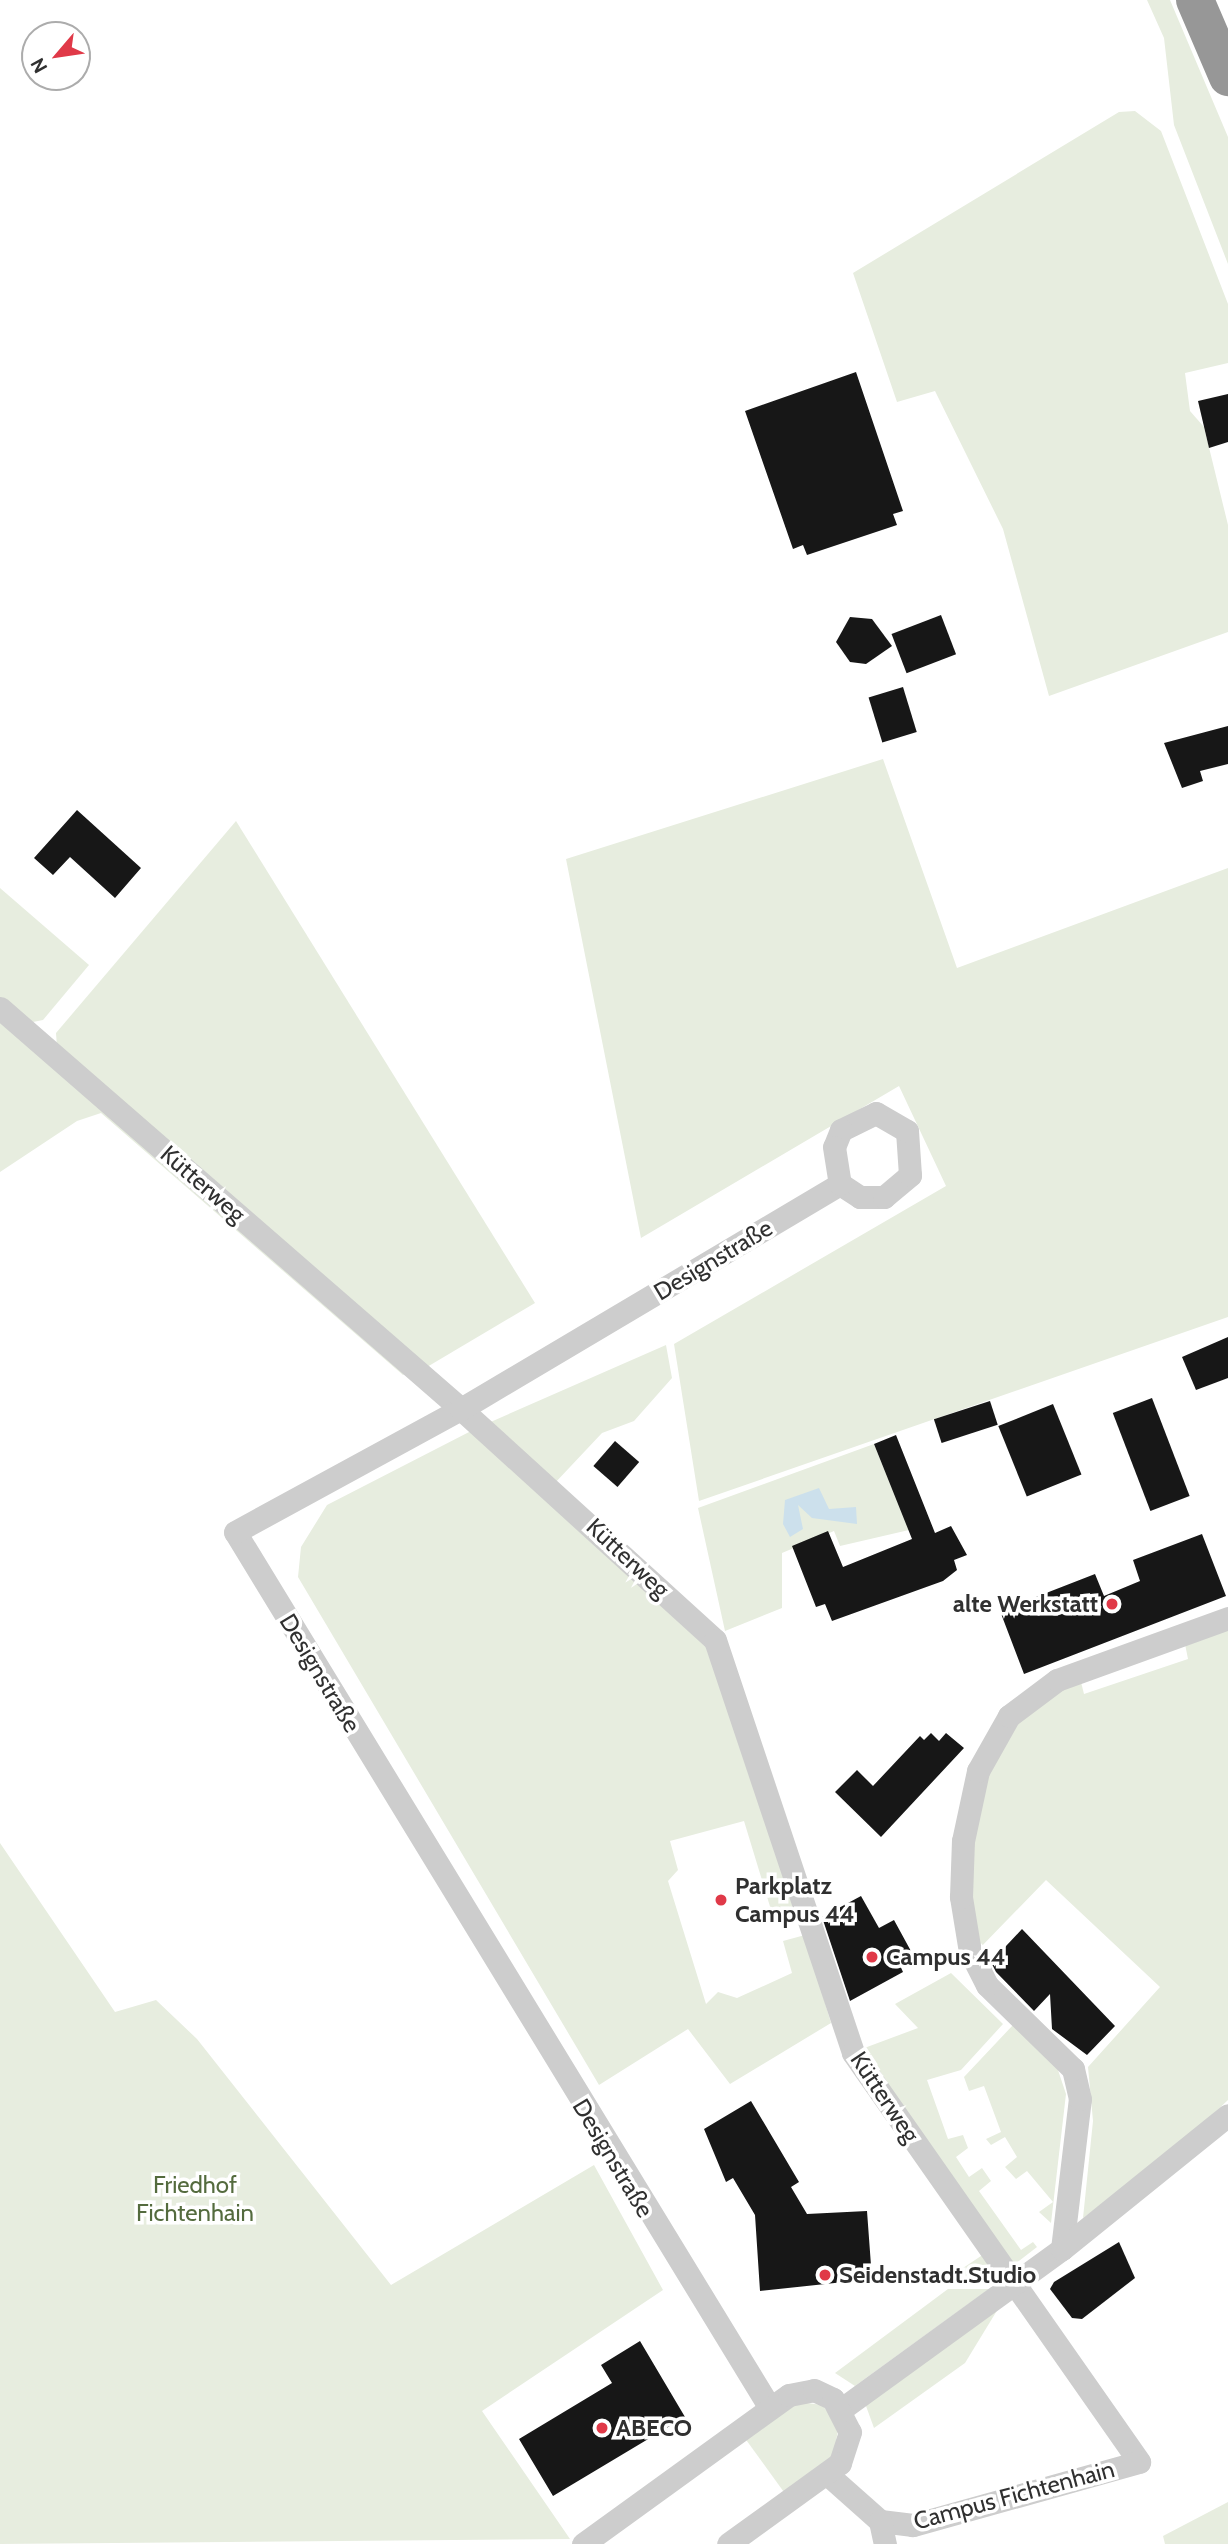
<!DOCTYPE html>
<meta charset="utf-8">
<style>
body{margin:0}
#map{position:relative;width:1228px;height:2544px;overflow:hidden;background:#fff;font-family:Cabin,sans-serif}
div>[style]{position:absolute}
[style*='--x']{left:calc(var(--x)*1px);top:calc(var(--y)*1px);width:calc(var(--w)*1px);rotate:calc(var(--a)*1deg)}
.green>*{inset:0;background:#e7eddf}
.water>*{inset:0;background:#cce0ec}
.building>*{inset:0;background:#171717;transform-origin:0 0}
.street>*{height:23px;margin:-11.5px;padding:0 11.5px;transform-origin:11.5px;border-radius:11.5px;background:#cdcdcd}
.highway>*{height:38px;margin:-19px;padding:0 19px;transform-origin:19px;border-radius:19px;background:#979797}
.dots>*{width:19px;height:19px;translate:-50% -50%;box-sizing:border-box;border:4px solid #fff;border-radius:50%}
span{translate:-50% -50%;white-space:nowrap;text-align:center;line-height:1.15;-webkit-text-stroke:7px #fff;paint-order:stroke}
.street-label{font-size:24px;color:#303030}
.poi-label{font-size:24px;color:#303030;font-weight:700}
.right{translate:-100% -50%;text-align:right}
.left{translate:0 -50%;text-align:left}
.park-label{font-size:24px;color:#546b3e}
.north{position:absolute;left:21px;top:21px;width:70px;height:70px;box-sizing:border-box;background:#fff;border:2px solid #acacac;border-radius:50%;rotate:241deg;font-size:19px;font-weight:700;line-height:28px;text-align:center;color:#303030}
.north::after{content:'';display:block;margin:auto;width:24px;height:32px;background:#e03948;clip-path:polygon(50% 0,100% 100%,50% 72%,0 100%)}
</style>
<div id="map">
<div class="green">
<div style="clip-path:polygon(1147px 0,1170px 0,1228px 137px,1228px 264px,1174px 125px,1164px 38px)"></div>
<div style="clip-path:polygon(1135px 111px,1161px 131px,1228px 304px,1228px 363px,1185px 373px,1190px 411px,1204px 427px,1228px 525px,1228px 632px,1049px 696px,1003px 529px,935px 391px,897px 402px,853px 273px,1119px 112px)"></div>
<div style="clip-path:polygon(883px 759px,957px 968px,1228px 868px,1228px 1317px,699px 1501px,674px 1344px,946px 1186px,899px 1086px,641px 1238px,566px 859px)"></div>
<div style="clip-path:polygon(236px 821px,535px 1303px,427px 1367px,57px 1047px,56px 1033px)"></div>
<div style="clip-path:polygon(0 888px,89px 965px,43px 1020px,33px 1022px,0 1001px)"></div>
<div style="clip-path:polygon(0 1013px,408px 1372px,403px 1375px,101px 1113px,77px 1121px,0 1172px)"></div>
<div style="clip-path:polygon(666px 1345px,672px 1378px,634px 1421px,602px 1433px,554px 1484px,486px 1424px)"></div>
<div style="clip-path:polygon(473px 1430px,708px 1641px,799px 1920px,775px 1923px,744px 1821px,670px 1841px,678px 1870px,668px 1881px,706px 2004px,718px 1992px,737px 1998px,792px 1973px,783px 1941px,805px 1935px,831px 2023px,730px 2084px,688px 2029px,599px 2085px,298px 1577px,301px 1547px,327px 1505px)"></div>
<div style="clip-path:polygon(874px 1444px,909px 1530px,840px 1546px,834px 1531px,782px 1553px,782px 1608px,725px 1631px,698px 1508px)"></div>
<div style="clip-path:polygon(1228px 1628px,1228px 2100px,1174px 2151px,1083px 2218px,1093px 2121px,1088px 2067px,1160px 1987px,1046px 1880px,978px 1950px,969px 1892px,973px 1830px,992px 1758px,1019px 1714px,1080px 1678px,1084px 1694px,1188px 1659px,1184px 1639px)"></div>
<div style="clip-path:polygon(0 1843px,115px 2012px,156px 2000px,197px 2039px,391px 2285px,594px 2165px,663px 2290px,482px 2411px,570px 2539px,0 2544px)"></div>
<div style="clip-path:polygon(951px 1973px,1003px 2024px,961px 2070px,927px 2080px,948px 2139px,963px 2135px,968px 2148px,956px 2157px,969px 2177px,982px 2168px,991px 2181px,979px 2191px,1021px 2250px,1033px 2242px,1037px 2247px,1011px 2267px,859px 2050px,918px 2028px,895px 2004px)"></div>
<div style="clip-path:polygon(1013px 2025px,1057px 2067px,1066px 2094px,1051px 2223px,1039px 2212px,1053px 2202px,1027px 2171px,1016px 2179px,1005px 2167px,1017px 2157px,1005px 2137px,991px 2145px,986px 2139px,1001px 2132px,984px 2086px,969px 2091px,964px 2077px)"></div>
<div style="clip-path:polygon(984px 2254px,1006px 2277px,944px 2282px,963px 2268px)"></div>
<div style="clip-path:polygon(948px 2289px,989px 2289px,855px 2386px,835px 2373px)"></div>
<div style="clip-path:polygon(1001px 2304px,965px 2363px,874px 2428px,866px 2406px,877px 2394px)"></div>
<div style="clip-path:polygon(800px 2402px,822px 2405px,839px 2425px,833px 2457px,786px 2495px,744px 2437px)"></div>
<div style="clip-path:polygon(1228px 2502px,1228px 2544px,1165px 2544px,1163px 2536px)"></div>
</div>
<div class="water">
<div style="clip-path:polygon(819px 1488px,829px 1509px,856px 1507px,857px 1524px,812px 1518px,798px 1505px,803px 1529px,790px 1537px,783px 1524px,785px 1500px)"></div>
</div>
<div class="building">
<div style="clip-path:polygon(856px 372px,903px 511px,893px 514px,897px 525px,807px 555px,803px 545px,793px 549px,745px 411px)"></div>
<div style="clip-path:polygon(1228px 394px,1228px 442px,1209px 448px,1198px 401px)"></div>
<div style="left:941px;top:615px;width:42px;height:53px;rotate:69deg"></div>
<div style="clip-path:polygon(850px 617px,872px 619px,892px 646px,866px 664px,850px 662px,836px 642px)"></div>
<div style="left:903px;top:687px;width:47px;height:36px;rotate:73deg"></div>
<div style="clip-path:polygon(1228px 726px,1228px 764px,1200px 771px,1203px 781px,1182px 788px,1164px 743px)"></div>
<div style="clip-path:polygon(77px 810px,141px 868px,115px 898px,70px 857px,53px 875px,34px 858px)"></div>
<div style="clip-path:polygon(1228px 1337px,1228px 1378px,1196px 1390px,1182px 1357px)"></div>
<div style="left:1152px;top:1398px;width:105px;height:42px;rotate:69deg"></div>
<div style="left:990px;top:1401px;width:25px;height:59px;rotate:72deg"></div>
<div style="left:1053px;top:1404px;width:76px;height:59px;rotate:68deg"></div>
<div style="clip-path:polygon(896px 1435px,935px 1533px,951px 1526px,967px 1555px,954px 1560px,957px 1570px,943px 1581px,832px 1621px,825px 1604px,816px 1607px,792px 1546px,828px 1531px,843px 1567px,912px 1539px,874px 1444px)"></div>
<div style="left:615px;top:1441px;width:32px;height:33px;rotate:41deg"></div>
<div style="clip-path:polygon(1202px 1534px,1226px 1596px,1024px 1674px,1000px 1611px,1095px 1574px,1104px 1596px,1140px 1581px,1133px 1560px)"></div>
<div style="clip-path:polygon(931px 1733px,939px 1741px,946px 1733px,964px 1748px,881px 1837px,835px 1792px,857px 1770px,873px 1786px,920px 1736px,924px 1740px)"></div>
<div style="clip-path:polygon(861px 1896px,879px 1928px,894px 1920px,912px 1953px,898px 1961px,903px 1972px,850px 2001px,822px 1917px)"></div>
<div style="clip-path:polygon(1022px 1929px,1115px 2026px,1087px 2055px,1052px 2029px,1050px 1994px,1034px 2011px,996px 1972px,991px 1962px)"></div>
<div style="clip-path:polygon(751px 2101px,799px 2182px,791px 2187px,807px 2214px,867px 2211px,872px 2279px,760px 2291px,755px 2215px,733px 2178px,726px 2182px,704px 2129px)"></div>
<div style="clip-path:polygon(1119px 2242px,1135px 2278px,1082px 2319px,1072px 2318px,1050px 2289px,1054px 2282px)"></div>
<div style="clip-path:polygon(640px 2341px,685px 2417px,553px 2496px,519px 2439px,612px 2383px,601px 2365px)"></div>
</div>
<div class="street">
<div style="--x:0;--y:1008;--w:611;--a:41.02"></div>
<div style="--x:461;--y:1409;--w:343;--a:42.3"></div>
<div style="--x:715;--y:1640;--w:435;--a:71.5"></div>
<div style="--x:853;--y:2053;--w:499;--a:55"></div>
<div style="--x:1139;--y:2462;--w:235;--a:164.4"></div>
<div style="--x:913;--y:2525;--w:33;--a:-173"></div>
<div style="--x:1062;--y:2249;--w:151;--a:-83.2"></div>
<div style="--x:1080;--y:2099;--w:31;--a:-103"></div>
<div style="--x:1073;--y:2069;--w:120;--a:-135.7"></div>
<div style="--x:987;--y:1985;--w:37;--a:-117"></div>
<div style="--x:970;--y:1952;--w:56;--a:-99.3"></div>
<div style="--x:961;--y:1897;--w:56;--a:-88"></div>
<div style="--x:963;--y:1841;--w:72;--a:-77.9"></div>
<div style="--x:978;--y:1771;--w:63;--a:-60.6"></div>
<div style="--x:1009;--y:1716;--w:60;--a:-36.9"></div>
<div style="--x:1057;--y:1680;--w:182;--a:-19.9"></div>
<div style="--x:770;--y:2408;--w:1026;--a:-121.41"></div>
<div style="--x:235;--y:1532;--w:257;--a:-28.6"></div>
<div style="--x:461;--y:1409;--w:441;--a:-30.7"></div>
<div style="--x:840;--y:1184;--w:24;--a:33"></div>
<div style="--x:860;--y:1197;--w:24;--a:0"></div>
<div style="--x:884;--y:1197;--w:34;--a:-40"></div>
<div style="--x:910;--y:1175;--w:44;--a:-93.9"></div>
<div style="--x:907;--y:1131;--w:36;--a:-150"></div>
<div style="--x:876;--y:1113;--w:39;--a:154"></div>
<div style="--x:841;--y:1130;--w:18;--a:112"></div>
<div style="--x:834;--y:1147;--w:37;--a:81"></div>
<div style="--x:843;--y:2408;--w:271;--a:-36"></div>
<div style="--x:1062;--y:2249;--w:213;--a:-38.9"></div>
<div style="--x:827;--y:2474;--w:71;--a:41.6"></div>
<div style="--x:880;--y:2521;--w:24;--a:78"></div>
<div style="--x:583;--y:2544;--w:254;--a:-35.9"></div>
<div style="--x:789;--y:2395;--w:25;--a:-11"></div>
<div style="--x:814;--y:2390;--w:21;--a:25"></div>
<div style="--x:833;--y:2399;--w:37;--a:63"></div>
<div style="--x:850;--y:2432;--w:33;--a:108"></div>
<div style="--x:840;--y:2463;--w:138;--a:144.1"></div>
</div>
<div class="highway">
<div style="--x:1195;--y:0;--w:84;--a:66.8"></div>
</div>
<div class="dots">
<div style="left:1112px;top:1604px;background:#e03948"></div>
<div style="left:721px;top:1900px;background:#e03948"></div>
<div style="left:872px;top:1957px;background:#e03948"></div>
<div style="left:825px;top:2275px;background:#e03948"></div>
<div style="left:602px;top:2428px;background:#e03948"></div>
</div>
<div class="street-label">
<span style="left:203px;top:1184px;rotate:41deg">Kütterweg</span>
<span style="left:713px;top:1260px;rotate:-31deg">Designstraße</span>
<span style="left:628px;top:1558px;rotate:43deg">Kütterweg</span>
<span style="left:320px;top:1673px;rotate:59deg">Designstraße</span>
<span style="left:885px;top:2097px;rotate:56deg">Kütterweg</span>
<span style="left:613px;top:2158px;rotate:59deg">Designstraße</span>
<span style="left:1014px;top:2495px;rotate:-15deg">Campus Fichtenhain</span>
</div>
<div class="poi-label">
<span class="right" style="left:1098px;top:1604px">alte Werkstatt</span>
<span class="left" style="left:735px;top:1900px">Parkplatz<br>Campus 44</span>
<span class="left" style="left:886px;top:1957px">Campus 44</span>
<span class="left" style="left:839px;top:2275px">Seidenstadt.Studio</span>
<span class="left" style="left:616px;top:2428px">ABECO</span>
</div>
<div class="park-label">
<span style="left:195px;top:2199px">Friedhof<br>Fichtenhain</span>
</div>
<div class="north">N</div>
</div>
